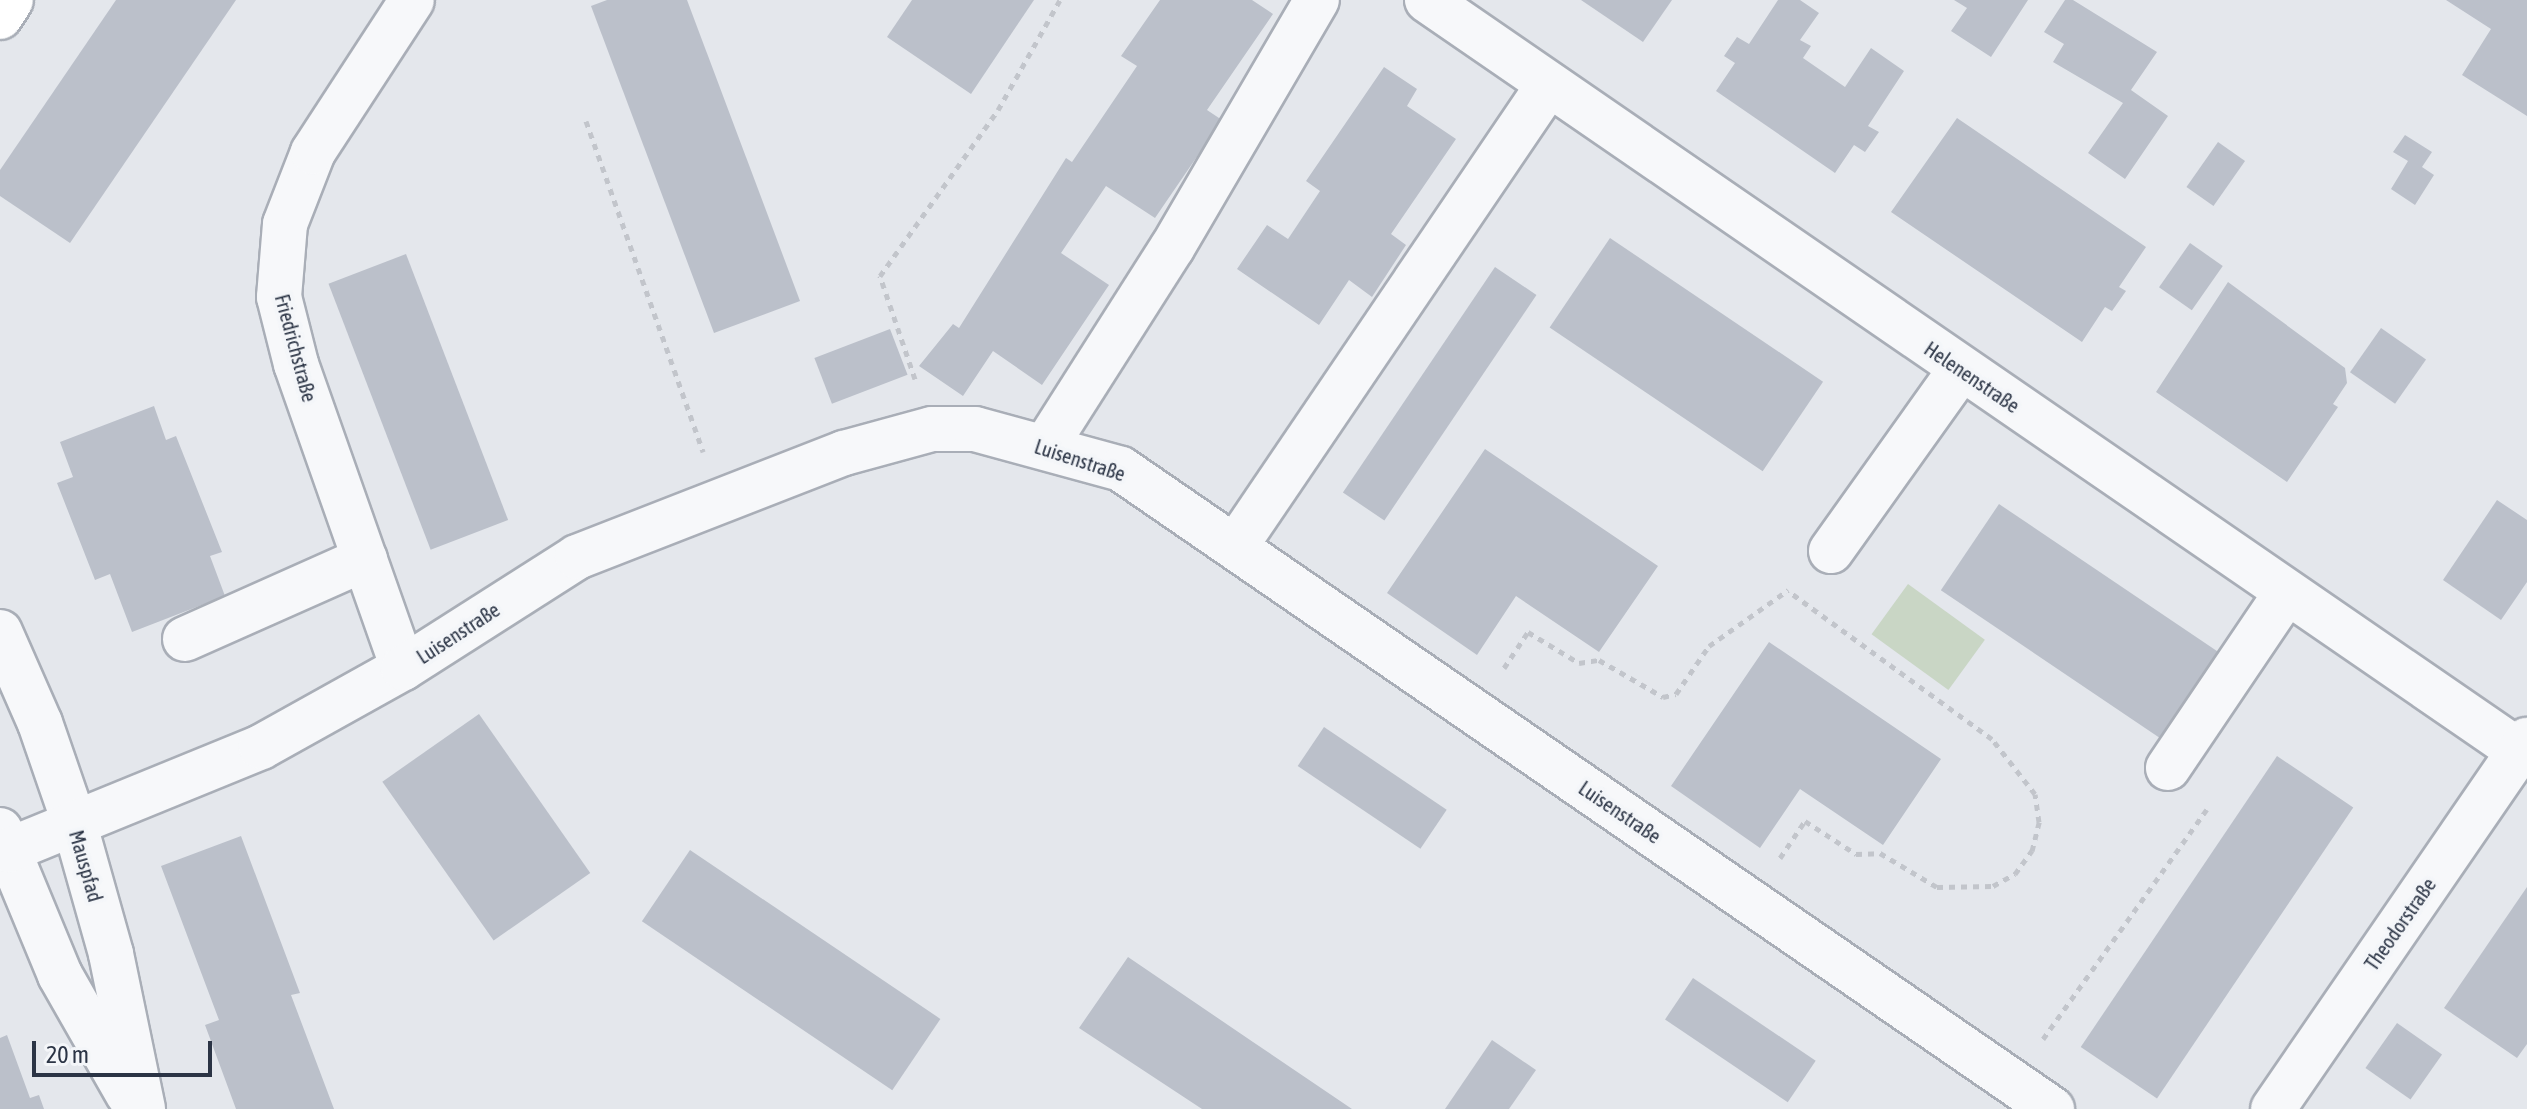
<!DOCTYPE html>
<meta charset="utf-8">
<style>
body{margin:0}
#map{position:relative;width:2527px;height:1109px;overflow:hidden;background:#e4e7ec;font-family:"Asap Condensed",sans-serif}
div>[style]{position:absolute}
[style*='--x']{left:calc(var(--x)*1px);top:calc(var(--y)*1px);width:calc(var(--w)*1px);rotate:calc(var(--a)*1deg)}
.green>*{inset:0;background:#c9d6c5;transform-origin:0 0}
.building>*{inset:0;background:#bbc0ca;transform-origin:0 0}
.path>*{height:5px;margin-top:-2.5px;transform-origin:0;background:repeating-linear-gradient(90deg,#c2c5cb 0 6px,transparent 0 12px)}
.roads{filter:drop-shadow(2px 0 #a9aeb7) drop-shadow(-2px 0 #a9aeb7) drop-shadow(0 2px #a9aeb7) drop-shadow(0 -2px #a9aeb7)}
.minor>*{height:44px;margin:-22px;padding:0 22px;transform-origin:22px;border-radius:22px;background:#f7f8fa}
.major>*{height:44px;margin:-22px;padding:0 22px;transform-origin:22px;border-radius:22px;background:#fff}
span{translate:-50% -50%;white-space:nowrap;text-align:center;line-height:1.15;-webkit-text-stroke:8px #f4f6f9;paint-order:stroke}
.street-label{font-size:20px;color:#2b3445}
.scale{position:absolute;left:32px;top:1041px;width:180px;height:36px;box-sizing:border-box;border:4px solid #2b3445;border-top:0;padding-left:10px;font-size:24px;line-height:28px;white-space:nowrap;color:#2b3445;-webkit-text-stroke:6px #f4f6f9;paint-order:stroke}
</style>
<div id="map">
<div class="green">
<div style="left:1908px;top:584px;width:95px;height:62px;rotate:36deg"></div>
</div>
<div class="building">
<div style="clip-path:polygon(116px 0,236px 0,70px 243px,0 196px,0 170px)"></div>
<div style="clip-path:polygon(607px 0,687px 0,800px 301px,714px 333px,591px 6px)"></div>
<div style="clip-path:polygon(912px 0,1034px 0,971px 94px,887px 37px)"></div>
<div style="clip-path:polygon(1160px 0,1252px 0,1273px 14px,1207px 110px,1222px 120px,1155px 218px,1106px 186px,1061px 253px,1109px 285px,1042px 385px,993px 351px,963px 396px,919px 366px,953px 324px,959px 328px,1066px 158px,1072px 162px,1137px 66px,1121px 56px)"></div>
<div style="clip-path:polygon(1581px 0,1672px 0,1643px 42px)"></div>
<div style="clip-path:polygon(1778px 0,1800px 0,1819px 13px,1800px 40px,1811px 46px,1803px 58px,1845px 87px,1871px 48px,1904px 71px,1868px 126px,1879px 132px,1865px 152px,1854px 145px,1835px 173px,1716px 91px,1735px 63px,1724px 56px,1737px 37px,1749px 44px)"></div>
<div style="clip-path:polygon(1954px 0,2028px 0,1991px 57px,1951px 31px,1967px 8px)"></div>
<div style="clip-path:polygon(2065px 0,2073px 0,2157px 52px,2131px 90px,2168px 116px,2125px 179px,2088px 153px,2123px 103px,2053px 62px,2064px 44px,2044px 32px)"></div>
<div style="clip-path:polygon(2446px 0,2527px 0,2527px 116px,2462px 75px,2491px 29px)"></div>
<div style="clip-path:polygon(1384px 67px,1417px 89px,1407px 106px,1456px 139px,1391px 234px,1406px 245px,1372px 297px,1349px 280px,1319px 325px,1237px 269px,1267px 225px,1288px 239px,1320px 191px,1306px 181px)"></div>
<div style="clip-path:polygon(1957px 118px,2146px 247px,2119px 287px,2126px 291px,2112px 311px,2105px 307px,2082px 342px,1891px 212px)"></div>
<div style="clip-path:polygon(2405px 135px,2432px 152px,2422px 167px,2434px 175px,2415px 205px,2391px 189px,2408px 161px,2393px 152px)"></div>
<div style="left:2218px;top:142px;width:33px;height:55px;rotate:35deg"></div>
<div style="left:1610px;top:238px;width:257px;height:108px;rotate:34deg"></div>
<div style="left:2190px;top:243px;width:40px;height:54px;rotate:35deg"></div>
<div style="left:406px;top:254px;width:285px;height:83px;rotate:69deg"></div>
<div style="left:1495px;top:267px;width:50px;height:272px;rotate:34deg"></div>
<div style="clip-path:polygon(2228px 282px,2345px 368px,2347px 383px,2333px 404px,2338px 407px,2287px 482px,2156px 392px)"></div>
<div style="left:2381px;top:328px;width:55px;height:54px;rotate:35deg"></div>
<div style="left:890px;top:329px;width:49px;height:81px;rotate:69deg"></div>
<div style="clip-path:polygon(154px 406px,166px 440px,176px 436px,222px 552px,210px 556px,225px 596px,132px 632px,110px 574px,95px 580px,57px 483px,73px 477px,60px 442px)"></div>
<div style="clip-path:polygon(1485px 449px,1658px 566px,1599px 652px,1516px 596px,1477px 655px,1387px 593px)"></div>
<div style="clip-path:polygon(2497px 500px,2527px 520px,2527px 582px,2501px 620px,2443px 580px)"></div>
<div style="left:1999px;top:504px;width:270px;height:104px;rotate:34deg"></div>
<div style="clip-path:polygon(1769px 642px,1941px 759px,1883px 845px,1800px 789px,1760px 848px,1671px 786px)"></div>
<div style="left:479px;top:714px;width:194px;height:118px;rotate:55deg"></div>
<div style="left:1324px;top:727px;width:148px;height:47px;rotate:34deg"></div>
<div style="left:2277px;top:756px;width:92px;height:351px;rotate:34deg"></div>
<div style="clip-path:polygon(241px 836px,300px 993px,291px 995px,334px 1109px,236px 1109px,205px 1025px,219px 1020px,161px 866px)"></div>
<div style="left:690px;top:850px;width:302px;height:86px;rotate:34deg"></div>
<div style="clip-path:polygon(2527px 887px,2527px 1044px,2517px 1058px,2444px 1008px)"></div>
<div style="clip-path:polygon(1128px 957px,1253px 1042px,1352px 1109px,1202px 1109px,1079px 1028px)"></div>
<div style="left:1693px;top:978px;width:148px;height:50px;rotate:34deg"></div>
<div style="left:2397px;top:1023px;width:55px;height:55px;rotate:35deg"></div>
<div style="clip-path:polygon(7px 1035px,30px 1098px,39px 1095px,44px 1109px,0 1109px,0 1038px)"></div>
<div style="clip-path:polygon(1492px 1040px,1536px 1070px,1509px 1109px,1445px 1109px)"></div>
</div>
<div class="path">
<div style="--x:586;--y:121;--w:351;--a:70.5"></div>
<div style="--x:915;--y:379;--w:109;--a:-108.8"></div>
<div style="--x:880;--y:276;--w:204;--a:-54.6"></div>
<div style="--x:998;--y:110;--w:126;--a:-60.6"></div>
<div style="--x:1504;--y:668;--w:43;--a:-56.3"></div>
<div style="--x:1528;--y:632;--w:60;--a:31.3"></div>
<div style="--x:1579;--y:663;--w:20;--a:-9"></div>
<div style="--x:1599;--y:660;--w:74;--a:30"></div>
<div style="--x:1663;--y:697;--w:13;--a:-13"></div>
<div style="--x:1676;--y:694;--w:58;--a:-55.5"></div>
<div style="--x:1709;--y:646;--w:97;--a:-35.3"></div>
<div style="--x:1780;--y:858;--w:45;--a:-56"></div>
<div style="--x:1805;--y:821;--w:61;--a:32.9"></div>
<div style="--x:1856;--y:854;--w:24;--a:-2"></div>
<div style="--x:1880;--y:853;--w:66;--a:30.8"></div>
<div style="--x:1937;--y:887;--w:56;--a:-1"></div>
<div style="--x:1993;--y:886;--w:25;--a:-29"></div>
<div style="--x:2015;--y:874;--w:29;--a:-54"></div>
<div style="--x:2032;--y:851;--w:30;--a:-76"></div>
<div style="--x:2039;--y:822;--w:28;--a:-98"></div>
<div style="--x:2035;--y:794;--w:70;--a:-128"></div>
<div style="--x:1992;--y:739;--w:252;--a:-144"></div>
<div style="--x:2043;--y:1039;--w:282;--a:-54.5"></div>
</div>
<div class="roads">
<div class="minor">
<div style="--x:1427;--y:0;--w:1325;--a:34.52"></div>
<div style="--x:1045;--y:447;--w:236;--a:-57.5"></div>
<div style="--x:1172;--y:248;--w:287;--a:-59.7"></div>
<div style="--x:1235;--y:547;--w:559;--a:-55.86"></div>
<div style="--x:1831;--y:551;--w:224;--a:-54.5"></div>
<div style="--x:0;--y:632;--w:99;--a:66.3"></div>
<div style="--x:40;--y:723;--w:105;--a:71"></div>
<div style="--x:74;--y:822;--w:137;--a:74.3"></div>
<div style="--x:111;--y:954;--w:158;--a:78.3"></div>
<div style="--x:185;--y:639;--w:197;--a:-24"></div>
<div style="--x:403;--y:668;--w:322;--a:-109.4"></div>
<div style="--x:296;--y:364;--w:69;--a:-104.2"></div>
<div style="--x:279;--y:297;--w:73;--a:-85.3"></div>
<div style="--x:285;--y:224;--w:77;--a:-68.7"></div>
<div style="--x:313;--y:152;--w:181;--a:-56.9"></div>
<div style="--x:2168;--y:768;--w:211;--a:-56"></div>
<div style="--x:0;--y:830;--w:157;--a:67.5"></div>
<div style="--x:60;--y:975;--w:137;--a:60.3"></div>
<div style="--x:9;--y:850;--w:272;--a:-22.2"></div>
<div style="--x:261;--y:747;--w:162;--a:-29.1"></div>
<div style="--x:403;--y:668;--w:206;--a:-32.5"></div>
<div style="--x:577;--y:557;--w:287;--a:-21.3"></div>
<div style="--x:844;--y:453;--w:91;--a:-15.3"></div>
<div style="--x:932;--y:429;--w:43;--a:0"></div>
<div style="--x:975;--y:429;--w:151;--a:15.3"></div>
<div style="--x:1121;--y:469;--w:1130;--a:34.51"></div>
<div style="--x:2273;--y:1109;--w:448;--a:-55.5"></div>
</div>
<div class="major">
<div style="--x:0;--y:17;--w:20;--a:-57"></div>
</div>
</div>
<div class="street-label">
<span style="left:296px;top:348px;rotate:75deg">Friedrichstraße</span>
<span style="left:1972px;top:377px;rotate:34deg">Helenenstraße</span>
<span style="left:1080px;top:460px;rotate:18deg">Luisenstraße</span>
<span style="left:458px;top:633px;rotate:-33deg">Luisenstraße</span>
<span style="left:1620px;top:812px;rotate:34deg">Luisenstraße</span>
<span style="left:86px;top:866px;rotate:74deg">Mauspfad</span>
<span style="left:2400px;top:924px;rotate:-55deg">Theodorstraße</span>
</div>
<div class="scale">20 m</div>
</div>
